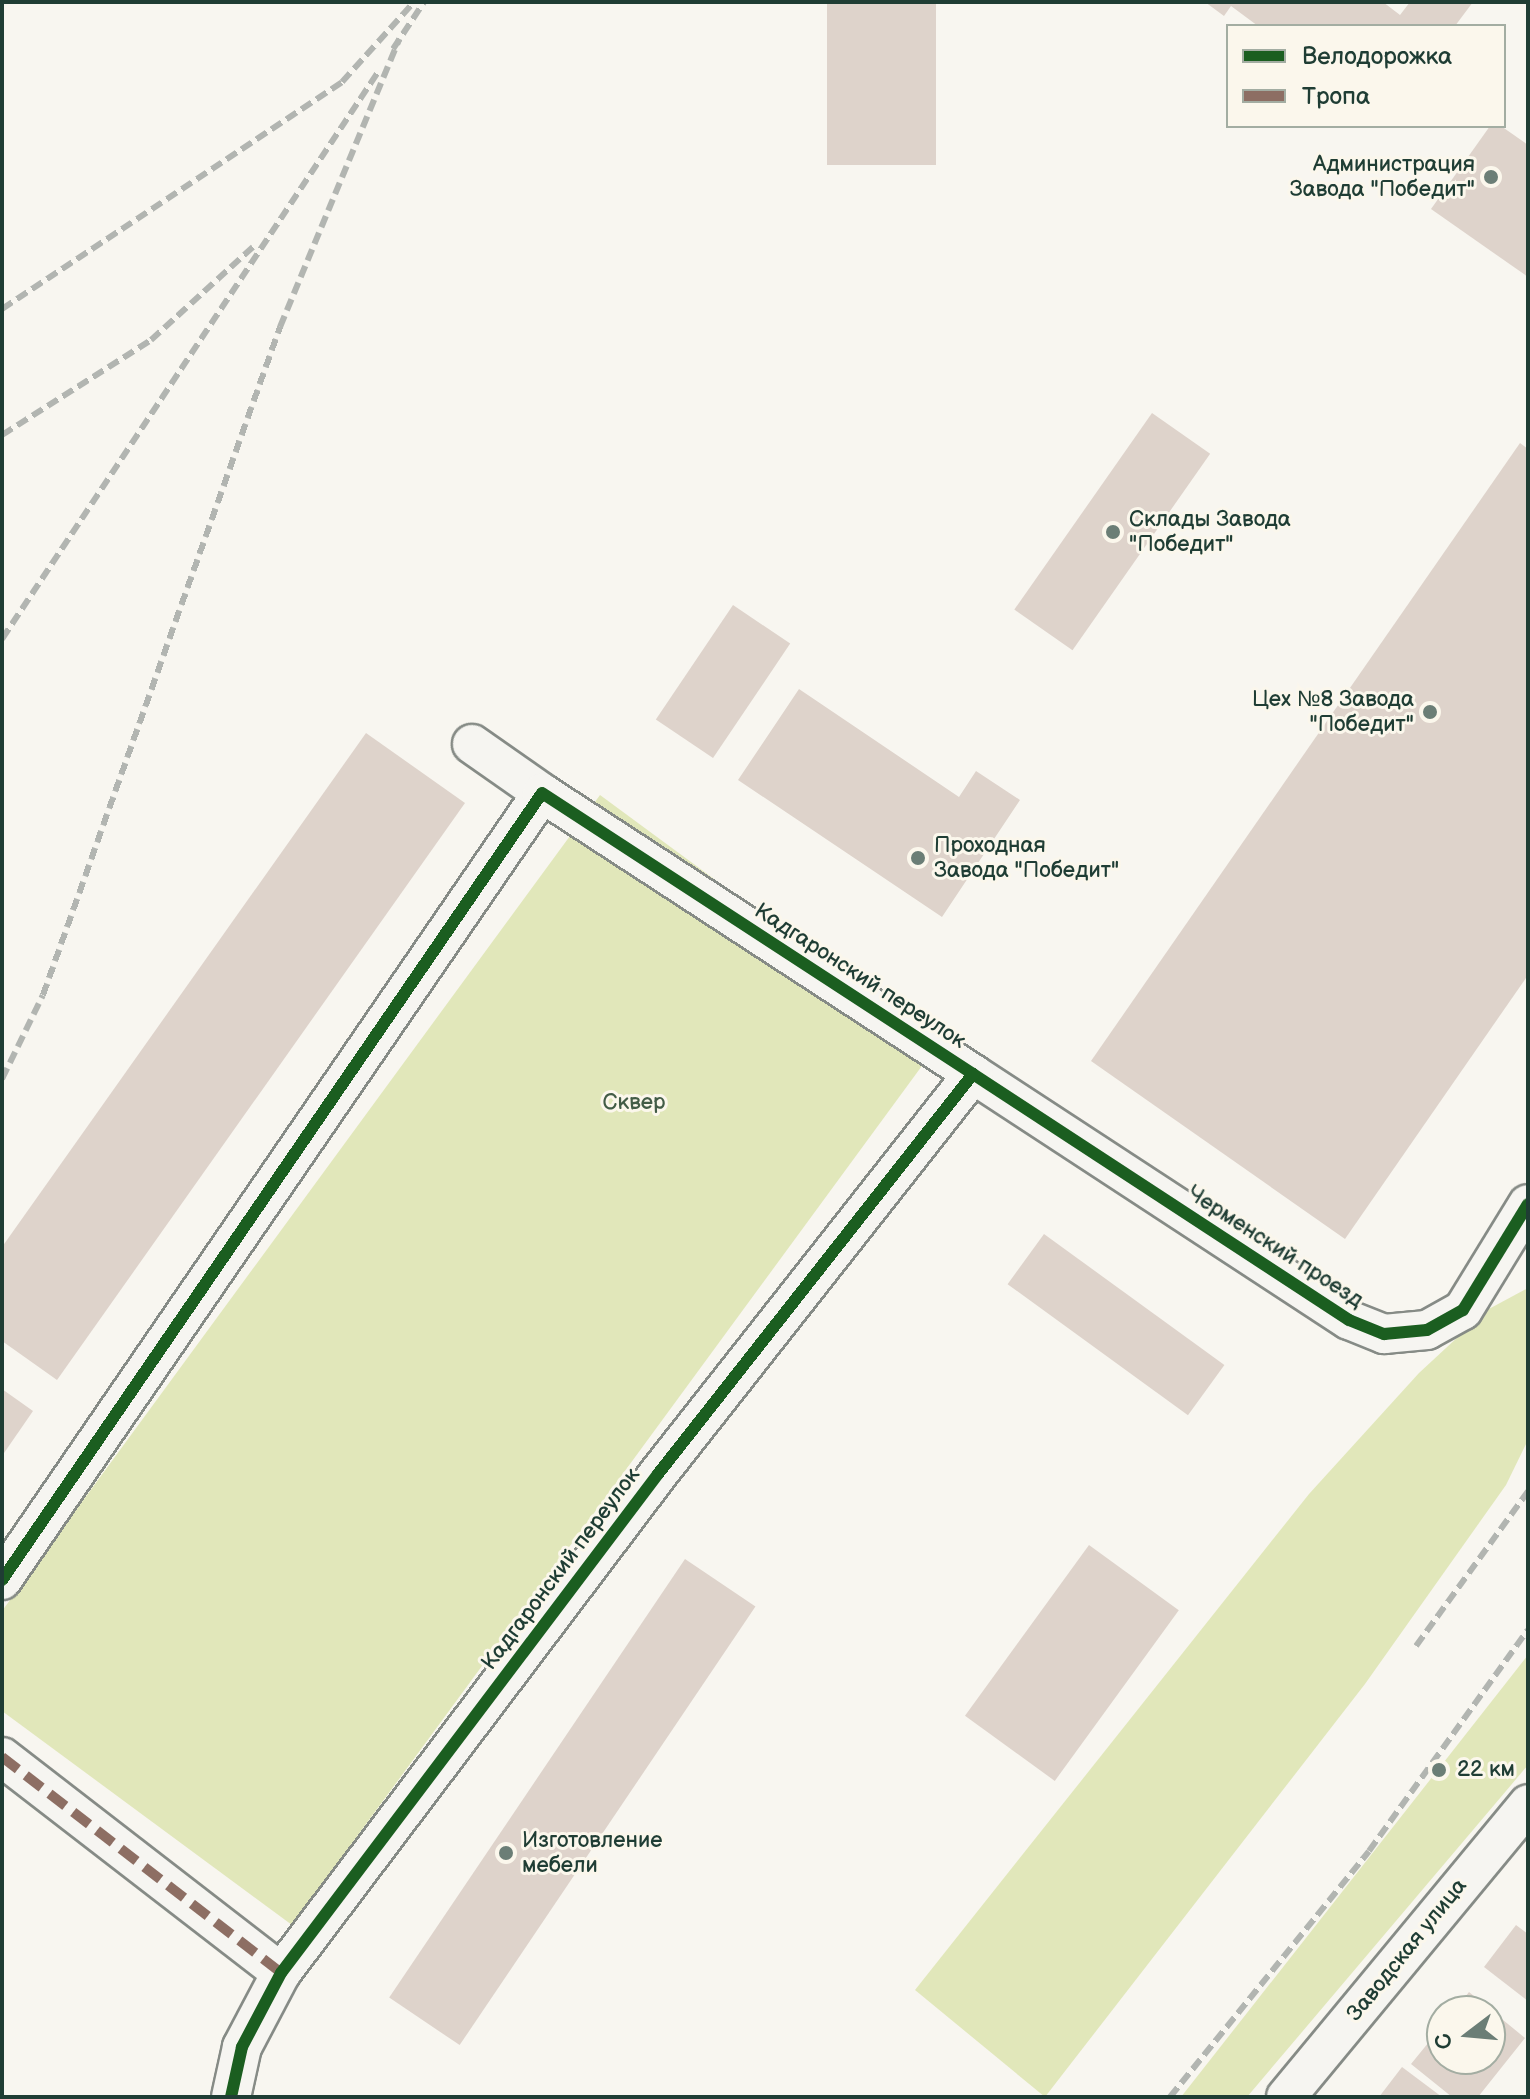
<!DOCTYPE html>
<meta charset="utf-8">
<style>
body{margin:0}
#map{position:relative;width:1530px;height:2099px;overflow:hidden;background:#f8f6f0;font-family:"Balsamiq Sans",sans-serif}
div>[style]{position:absolute}
[style*='--x']{left:calc(var(--x)*1px);top:calc(var(--y)*1px);width:calc(var(--w)*1px);rotate:calc(var(--a)*1deg)}
.green>*{inset:0;background:#e1e7ba}
.building>*{inset:0;background:#ded3cb;transform-origin:0 0}
.roads{filter:drop-shadow(2px 0 #868b86) drop-shadow(-2px 0 #868b86) drop-shadow(0 2px #868b86) drop-shadow(0 -2px #868b86)}
.minor>*{height:38px;margin:-19px;padding:0 19px;transform-origin:19px;border-radius:19px;background:#f6f5f1}
.rail>*{height:6px;margin-top:-3px;transform-origin:0;background:repeating-linear-gradient(90deg,#b2b5b1 0 12px,transparent 0 18px)}
.quiet>*{height:10px;margin-top:-5px;transform-origin:0;background:repeating-linear-gradient(90deg,#8d6e63 0 20px,transparent 0 30px)}
.cycleway>*{height:12px;margin:-6px;padding:0 6px;transform-origin:6px;border-radius:6px;background:#1b5e20}
.dots>*{width:22px;height:22px;translate:-50% -50%;box-sizing:border-box;border:4px solid #fbf7ec;border-radius:50%}
span{translate:-50% -50%;white-space:nowrap;text-align:center;line-height:1.15;-webkit-text-stroke:6px #fbf7ec;paint-order:stroke}
.poi-label{font-size:22px;color:#1f3d34}
.right{translate:-100% -50%;text-align:right}
.left{translate:0 -50%;text-align:left}
.street-label{font-size:22px;color:#1f3d34}
.park-label{font-size:22px;color:#425c46}
.frame{position:absolute;inset:0;border:4px solid #1f3d34;pointer-events:none}
.legend{position:absolute;left:1226px;top:24px;width:280px;height:104px;box-sizing:border-box;background:#fbf7ec;border:2px solid #a3ada2;margin:0;padding:10px 14px;list-style:none;font-size:24px;color:#1f3d34}
.legend li{display:flex;align-items:center;gap:16px;height:40px}
.legend b{width:40px;border:2px solid #a3ada2}
.north{position:absolute;left:1426px;top:1995px;width:80px;height:80px;box-sizing:border-box;background:#fbf7ec;border:2px solid #a3ada2;border-radius:50%;rotate:254deg;font-size:22px;font-weight:700;line-height:32px;text-align:center;color:#1f3d34}
.north::after{content:'';display:block;margin:auto;width:28px;height:36px;background:#6b7e76;clip-path:polygon(50% 0,100% 100%,50% 72%,0 100%)}
</style>
<div id="map">
<div class="green">
<div style="clip-path:polygon(600px 795px,938px 1044px,292px 1925px,2px 1711px,2px 1611px)"></div>
<div style="clip-path:polygon(1528px 1288px,1528px 1440px,1506px 1485px,1365px 1684px,1045px 2097px,915px 1990px,1309px 1494px,1419px 1373px,1487px 1310px)"></div>
<div style="clip-path:polygon(1528px 1655px,1528px 1765px,1247px 2097px,1181px 2097px)"></div>
</div>
<div class="building">
<div style="left:827px;top:2px;width:109px;height:163px"></div>
<div style="clip-path:polygon(1205px 2px,1383px 2px,1400px 15px,1410px 2px,1473px 2px,1455px 26px,1258px 26px,1231px 6px,1224px 16px)"></div>
<div style="clip-path:polygon(1490px 126px,1501px 126px,1528px 145px,1528px 277px,1431px 209px)"></div>
<div style="left:1152px;top:413px;width:71px;height:240px;rotate:35deg"></div>
<div style="clip-path:polygon(1520px 443px,1528px 449px,1528px 975px,1345px 1239px,1091px 1061px)"></div>
<div style="left:733px;top:605px;width:69px;height:138px;rotate:34deg"></div>
<div style="clip-path:polygon(799px 689px,959px 797px,976px 771px,1020px 800px,942px 917px,738px 780px)"></div>
<div style="clip-path:polygon(366px 733px,465px 803px,57px 1380px,2px 1341px,2px 1247px)"></div>
<div style="left:1044px;top:1234px;width:223px;height:62px;rotate:36deg"></div>
<div style="clip-path:polygon(2px 1389px,33px 1411px,2px 1456px)"></div>
<div style="left:1089px;top:1545px;width:111px;height:211px;rotate:36deg"></div>
<div style="left:685px;top:1559px;width:85px;height:529px;rotate:34deg"></div>
<div style="clip-path:polygon(1516px 1925px,1528px 1934px,1528px 2001px,1484px 1967px)"></div>
<div style="clip-path:polygon(1469px 1992px,1525px 2038px,1478px 2097px,1452px 2097px,1411px 2064px,1442px 2026px,1442px 2059px,1490px 2059px,1490px 2011px,1454px 2011px)"></div>
<div style="clip-path:polygon(1402px 2067px,1442px 2097px,1379px 2097px)"></div>
</div>
<div class="roads">
<div class="minor">
<div style="--x:472;--y:744;--w:85;--a:35"></div>
<div style="--x:973;--y:1074;--w:449;--a:33.2"></div>
<div style="--x:1349;--y:1320;--w:38;--a:22"></div>
<div style="--x:1384;--y:1334;--w:43;--a:-5.3"></div>
<div style="--x:1427;--y:1330;--w:41;--a:-29.1"></div>
<div style="--x:1463;--y:1310;--w:124;--a:-58.5"></div>
<div style="--x:2;--y:1580;--w:954;--a:-55.54"></div>
<div style="--x:542;--y:793;--w:515;--a:33.1"></div>
<div style="--x:973;--y:1074;--w:509;--a:128.22"></div>
<div style="--x:658;--y:1474;--w:625;--a:127.07"></div>
<div style="--x:281;--y:1973;--w:84;--a:117.8"></div>
<div style="--x:242;--y:2047;--w:51;--a:102.4"></div>
<div style="--x:2;--y:1757;--w:353;--a:37.7"></div>
<div style="--x:1286;--y:2097;--w:380;--a:-50.4"></div>
</div>
</div>
<div class="rail">
<div style="--x:393;--y:49;--w:56;--a:-56.6"></div>
<div style="--x:2;--y:309;--w:409;--a:-33.7"></div>
<div style="--x:342;--y:82;--w:108;--a:-48"></div>
<div style="--x:2;--y:435;--w:177;--a:-32.5"></div>
<div style="--x:151;--y:340;--w:138;--a:-42.4"></div>
<div style="--x:2;--y:639;--w:680;--a:-56.45"></div>
<div style="--x:2;--y:1079;--w:93;--a:-64"></div>
<div style="--x:43;--y:995;--w:709;--a:-70.47"></div>
<div style="--x:280;--y:327;--w:312;--a:-67.5"></div>
<div style="--x:1416;--y:1646;--w:191;--a:-54.1"></div>
<div style="--x:1170;--y:2097;--w:316;--a:-51"></div>
<div style="--x:1369;--y:1851;--w:272;--a:-54.3"></div>
</div>
<div class="quiet">
<div style="--x:2;--y:1757;--w:353;--a:37.7"></div>
</div>
<div class="cycleway">
<div style="--x:973;--y:1074;--w:449;--a:33.2"></div>
<div style="--x:1349;--y:1320;--w:38;--a:22"></div>
<div style="--x:1384;--y:1334;--w:43;--a:-5.3"></div>
<div style="--x:1427;--y:1330;--w:41;--a:-29.1"></div>
<div style="--x:1463;--y:1310;--w:124;--a:-58.5"></div>
<div style="--x:2;--y:1580;--w:954;--a:-55.54"></div>
<div style="--x:542;--y:793;--w:515;--a:33.1"></div>
<div style="--x:973;--y:1074;--w:509;--a:128.22"></div>
<div style="--x:658;--y:1474;--w:625;--a:127.07"></div>
<div style="--x:281;--y:1973;--w:84;--a:117.8"></div>
<div style="--x:242;--y:2047;--w:51;--a:102.4"></div>
</div>
<div class="dots">
<div style="left:1491px;top:177px;background:#6b7e76"></div>
<div style="left:1113px;top:532px;background:#6b7e76"></div>
<div style="left:1430px;top:712px;background:#6b7e76"></div>
<div style="left:918px;top:858px;background:#6b7e76"></div>
<div style="left:1439px;top:1770px;background:#6b7e76"></div>
<div style="left:506px;top:1853px;background:#6b7e76"></div>
</div>
<div class="poi-label">
<span class="right" style="left:1475px;top:177px">Администрация<br>Завода "Победит"</span>
<span class="left" style="left:1129px;top:532px">Склады Завода<br>"Победит"</span>
<span class="right" style="left:1414px;top:712px">Цех №8 Завода<br>"Победит"</span>
<span class="left" style="left:934px;top:858px">Проходная<br>Завода "Победит"</span>
<span class="left" style="left:1457px;top:1770px">22 км</span>
<span class="left" style="left:522px;top:1853px">Изготовление<br>мебели</span>
</div>
<div class="street-label">
<span style="left:860px;top:976px;rotate:33deg">Кадгаронский переулок</span>
<span style="left:1275px;top:1247px;rotate:33deg">Черменский проезд</span>
<span style="left:561px;top:1569px;rotate:-53deg">Кадгаронский переулок</span>
<span style="left:1407px;top:1950px;rotate:-51deg">Заводская улица</span>
</div>
<div class="park-label">
<span style="left:634px;top:1103px">Сквер</span>
</div>
<div class="frame"></div>
<ul class="legend">
<li><b style="height:10px;background:#1b5e20"></b>Велодорожка</li>
<li><b style="height:10px;background:#8d6e63"></b>Тропа</li>
</ul>
<div class="north">С</div>
</div>
